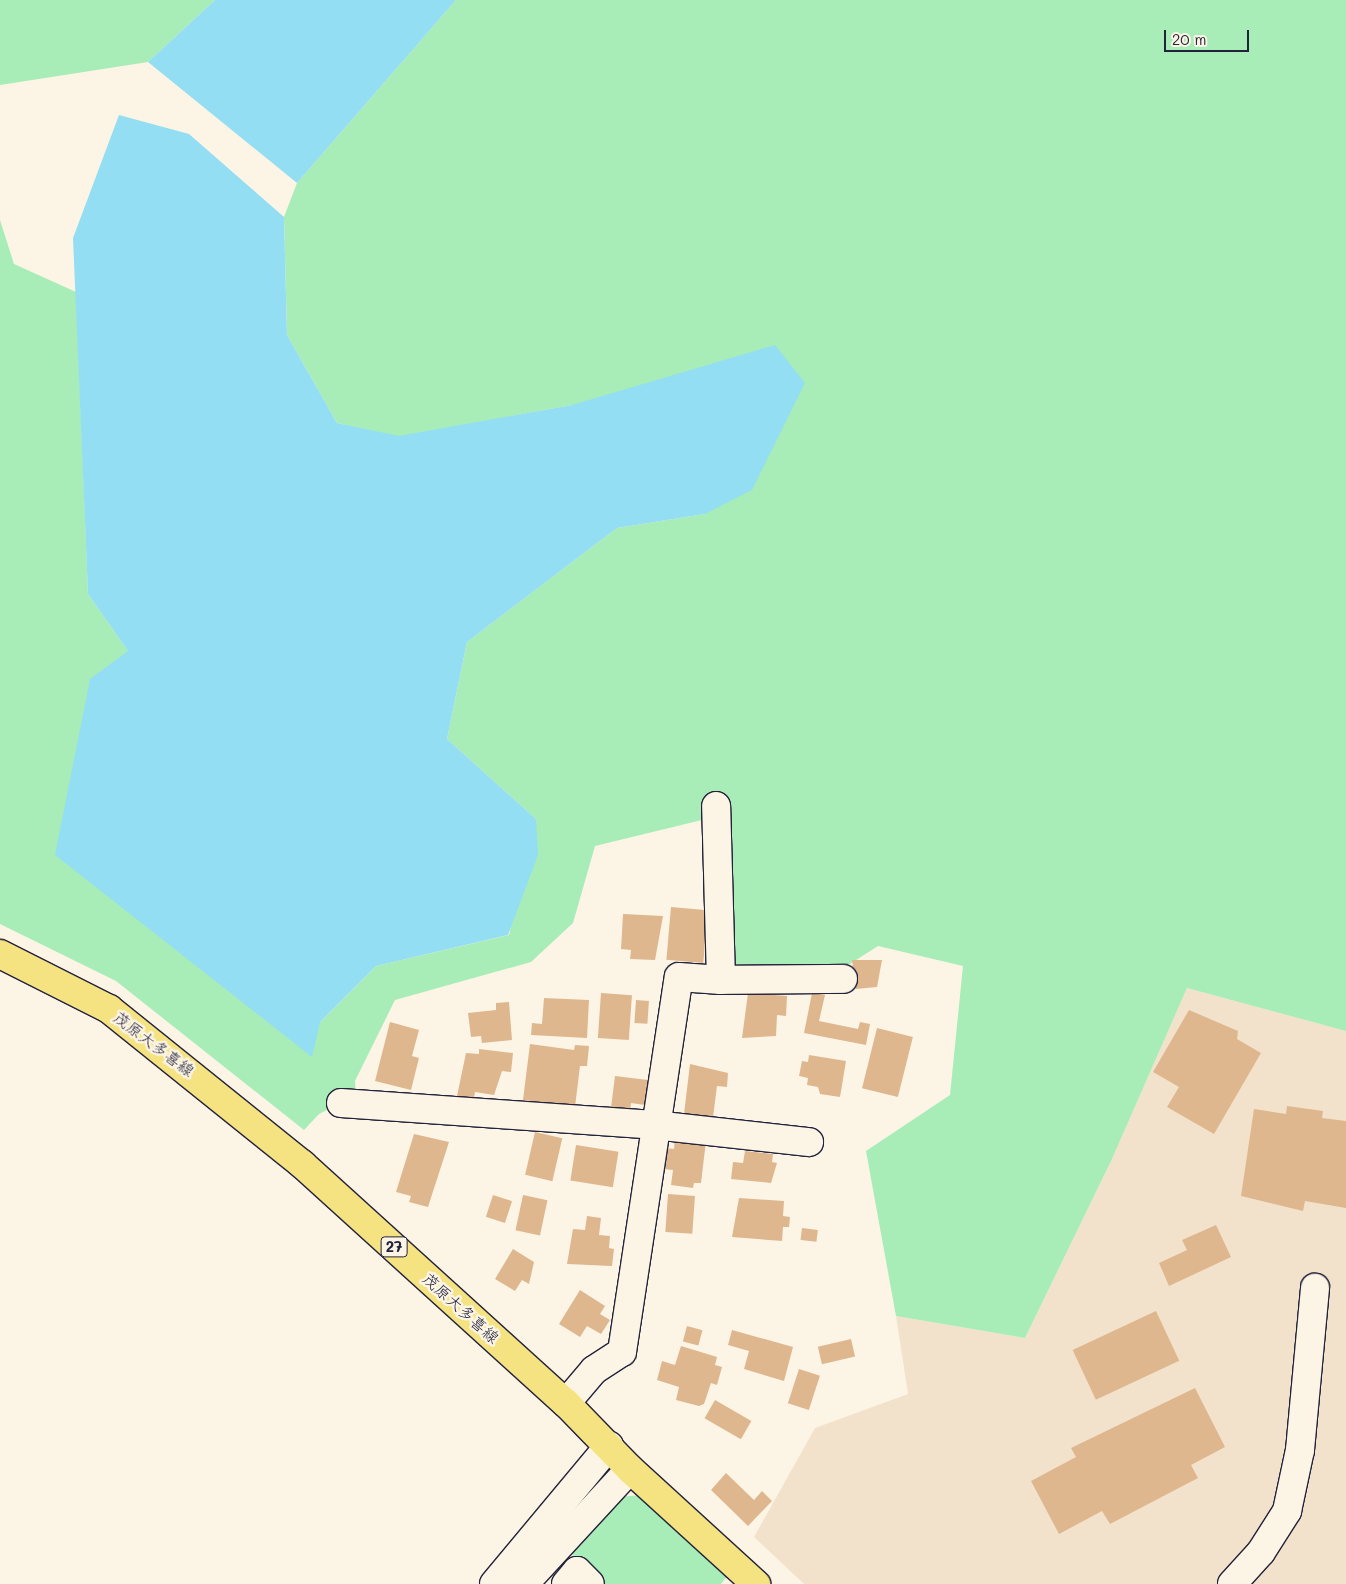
<!DOCTYPE html>
<meta charset="utf-8">
<style>
body{margin:0}
#map{position:relative;width:1346px;height:1584px;overflow:hidden;background:#fcf5e5;font-family:Mali,"Klee One",sans-serif}
div>[style]{position:absolute}
[style*='--x']{left:calc(var(--x)*1px);top:calc(var(--y)*1px);width:calc(var(--w)*1px);rotate:calc(var(--a)*1deg)}
.built>*{inset:0;background:#f3e2cb}
.green>*{inset:0;background:#a8ecb7}
.water>*{inset:0;background:#93def3}
.building>*{inset:0;background:#deb78f;transform-origin:0 0}
.roads{filter:drop-shadow(1px 0 #22223b) drop-shadow(-1px 0 #22223b) drop-shadow(0 1px #22223b) drop-shadow(0 -1px #22223b)}
.minor>*{height:28px;margin:-14px;padding:0 14px;transform-origin:14px;border-radius:14px;background:#fcf5e5}
.major>*{height:28px;margin:-14px;padding:0 14px;transform-origin:14px;border-radius:14px;background:#f5e381}
span{translate:-50% -50%;white-space:nowrap;text-align:center;line-height:1.15;-webkit-text-stroke:5px #fcf5e5;paint-order:stroke}
.shield-label span{padding:1px 4px;background:#fcf5e5;border:1px solid;border-radius:4px;-webkit-text-stroke-width:0}
.shield-label{font-size:15px;color:#22223b;font-weight:700}
.street-label{font-size:16px;color:#22223b}
.scale{position:absolute;left:1164px;top:30px;width:85px;height:22px;box-sizing:border-box;border:2px solid #22223b;border-top:0;padding-left:6px;font-size:15px;line-height:18px;white-space:nowrap;color:#22223b;-webkit-text-stroke:4px #fcf5e5;paint-order:stroke}
</style>
<div id="map">
<div class="built">
<div style="clip-path:polygon(1187px 988px,1346px 1031px,1346px 1584px,804px 1584px,754px 1537px,815px 1428px,908px 1394px,896px 1316px,1025px 1338px,1112px 1159px)"></div>
</div>
<div class="green">
<div style="clip-path:polygon(0 0,215px 0,148px 62px,0 85px)"></div>
<div style="clip-path:polygon(456px 0,1346px 0,1346px 1031px,1187px 988px,1112px 1159px,1025px 1338px,896px 1316px,866px 1151px,950px 1095px,963px 966px,878px 946px,845px 967px,710px 964px,706px 819px,595px 846px,573px 923px,531px 962px,395px 1000px,355px 1081px,356px 1095px,319px 1114px,304px 1130px,116px 981px,0 924px,0 220px,14px 264px,76px 292px,88px 594px,128px 651px,320px 1022px,376px 966px,509px 935px,536px 819px,447px 739px,467px 642px,617px 528px,705px 514px,572px 405px,399px 437px,337px 423px,287px 335px,284px 217px,297px 183px)"></div>
<div style="clip-path:polygon(643px 1495px,728px 1575px,721px 1584px,602px 1584px,572px 1554px,618px 1497px)"></div>
</div>
<div class="water">
<div style="clip-path:polygon(215px 0,456px 0,297px 183px,148px 62px)"></div>
<div style="clip-path:polygon(119px 115px,189px 134px,284px 217px,287px 335px,337px 423px,399px 436px,572px 405px,775px 345px,805px 383px,752px 490px,705px 514px,617px 528px,467px 642px,447px 739px,536px 819px,538px 855px,508px 935px,376px 966px,320px 1022px,312px 1057px,55px 855px,90px 679px,128px 651px,88px 594px,73px 238px)"></div>
</div>
<div class="building">
<div style="left:671px;top:907px;width:37px;height:53px;rotate:5deg"></div>
<div style="clip-path:polygon(623px 914px,663px 916px,655px 960px,630px 959px,631px 950px,621px 949px)"></div>
<div style="clip-path:polygon(852px 960px,882px 960px,877px 987px,856px 989px)"></div>
<div style="left:601px;top:993px;width:31px;height:45px;rotate:4deg"></div>
<div style="clip-path:polygon(748px 993px,787px 996px,786px 1016px,777px 1015px,776px 1036px,742px 1038px)"></div>
<div style="clip-path:polygon(812px 993px,825px 995px,819px 1021px,858px 1029px,860px 1022px,870px 1024px,866px 1045px,804px 1033px)"></div>
<div style="clip-path:polygon(544px 998px,589px 1000px,587px 1038px,531px 1035px,532px 1023px,542px 1024px)"></div>
<div style="left:636px;top:1000px;width:13px;height:23px;rotate:4deg"></div>
<div style="clip-path:polygon(509px 1002px,512px 1040px,482px 1043px,481px 1036px,471px 1037px,468px 1013px,496px 1010px,496px 1003px)"></div>
<div style="clip-path:polygon(1189px 1010px,1238px 1031px,1237px 1039px,1261px 1053px,1214px 1134px,1167px 1107px,1179px 1087px,1153px 1072px)"></div>
<div style="clip-path:polygon(390px 1022px,419px 1030px,412px 1056px,419px 1058px,411px 1090px,375px 1081px)"></div>
<div style="left:877px;top:1028px;width:37px;height:62px;rotate:14deg"></div>
<div style="clip-path:polygon(530px 1044px,574px 1050px,575px 1045px,589px 1046px,587px 1066px,580px 1066px,575px 1107px,523px 1100px)"></div>
<div style="clip-path:polygon(479px 1049px,513px 1053px,511px 1072px,502px 1071px,494px 1095px,475px 1092px,474px 1098px,457px 1096px,466px 1053px,479px 1054px)"></div>
<div style="clip-path:polygon(809px 1055px,846px 1061px,840px 1097px,820px 1094px,818px 1087px,807px 1085px,808px 1078px,799px 1076px,802px 1061px,808px 1062px)"></div>
<div style="clip-path:polygon(690px 1064px,728px 1073px,727px 1087px,717px 1086px,713px 1117px,684px 1114px)"></div>
<div style="clip-path:polygon(615px 1076px,648px 1080px,645px 1105px,631px 1103px,630px 1111px,611px 1108px)"></div>
<div style="clip-path:polygon(1287px 1106px,1323px 1111px,1322px 1118px,1346px 1121px,1346px 1208px,1305px 1201px,1303px 1211px,1241px 1196px,1254px 1109px,1286px 1114px)"></div>
<div style="left:535px;top:1132px;width:28px;height:44px;rotate:13deg"></div>
<div style="clip-path:polygon(414px 1134px,449px 1142px,428px 1207px,409px 1202px,411px 1196px,396px 1192px)"></div>
<div style="clip-path:polygon(675px 1137px,706px 1141px,701px 1183px,694px 1183px,693px 1188px,671px 1185px,673px 1170px,663px 1169px,666px 1148px,674px 1149px)"></div>
<div style="left:576px;top:1145px;width:43px;height:36px;rotate:9deg"></div>
<div style="clip-path:polygon(745px 1151px,773px 1154px,772px 1162px,777px 1163px,771px 1183px,731px 1179px,733px 1162px,743px 1163px)"></div>
<div style="left:668px;top:1194px;width:27px;height:38px;rotate:4deg"></div>
<div style="left:493px;top:1195px;width:20px;height:23px;rotate:18deg"></div>
<div style="left:523px;top:1195px;width:25px;height:36px;rotate:12deg"></div>
<div style="clip-path:polygon(739px 1198px,784px 1201px,783px 1216px,790px 1217px,789px 1227px,783px 1227px,782px 1241px,732px 1237px)"></div>
<div style="clip-path:polygon(587px 1216px,601px 1218px,599px 1235px,610px 1236px,609px 1248px,614px 1249px,612px 1266px,567px 1264px,573px 1229px,585px 1230px)"></div>
<div style="clip-path:polygon(1216px 1225px,1231px 1257px,1169px 1286px,1159px 1263px,1187px 1250px,1182px 1240px)"></div>
<div style="left:802px;top:1228px;width:16px;height:12px;rotate:7deg"></div>
<div style="clip-path:polygon(513px 1249px,534px 1262px,529px 1284px,522px 1280px,515px 1291px,495px 1279px)"></div>
<div style="clip-path:polygon(580px 1290px,605px 1306px,600px 1314px,610px 1320px,601px 1334px,587px 1326px,580px 1337px,559px 1324px)"></div>
<div style="left:1156px;top:1311px;width:55px;height:92px;rotate:65deg"></div>
<div style="left:687px;top:1326px;width:16px;height:16px;rotate:15deg"></div>
<div style="clip-path:polygon(732px 1330px,793px 1347px,784px 1381px,744px 1369px,749px 1351px,728px 1345px)"></div>
<div style="left:851px;top:1339px;width:18px;height:34px;rotate:77deg"></div>
<div style="clip-path:polygon(681px 1346px,717px 1357px,715px 1365px,722px 1367px,717px 1385px,711px 1383px,704px 1404px,699px 1406px,676px 1400px,679px 1387px,657px 1380px,662px 1361px,675px 1365px)"></div>
<div style="left:799px;top:1369px;width:22px;height:36px;rotate:18deg"></div>
<div style="clip-path:polygon(1195px 1388px,1225px 1447px,1191px 1465px,1198px 1478px,1110px 1524px,1102px 1511px,1059px 1534px,1031px 1481px,1076px 1457px,1071px 1448px)"></div>
<div style="left:715px;top:1400px;width:42px;height:21px;rotate:30deg"></div>
<div style="clip-path:polygon(726px 1473px,754px 1500px,762px 1491px,772px 1501px,748px 1526px,711px 1490px)"></div>
</div>
<div class="roads">
<div class="minor">
<div style="--x:721;--y:980;--w:122;--a:-0.5"></div>
<div style="--x:341;--y:1103;--w:314;--a:4"></div>
<div style="--x:654;--y:1125;--w:156;--a:6.3"></div>
<div style="--x:566;--y:1403;--w:43;--a:-49.7"></div>
<div style="--x:594;--y:1370;--w:33;--a:-33"></div>
<div style="--x:622;--y:1352;--w:379;--a:-81.4"></div>
<div style="--x:679;--y:977;--w:42;--a:4.1"></div>
<div style="--x:721;--y:980;--w:174;--a:-91.6"></div>
<div style="--x:494;--y:1584;--w:180;--a:-50.2"></div>
<div style="--x:524;--y:1584;--w:156;--a:-47.3"></div>
<div style="--x:566;--y:1584;--w:17;--a:-50"></div>
<div style="--x:577;--y:1571;--w:18;--a:45"></div>
<div style="--x:1232;--y:1584;--w:43;--a:-47.8"></div>
<div style="--x:1261;--y:1552;--w:49;--a:-57.6"></div>
<div style="--x:1287;--y:1511;--w:62;--a:-78"></div>
<div style="--x:1300;--y:1450;--w:163;--a:-84.7"></div>
</div>
<div class="major">
<div style="--x:0;--y:954;--w:122;--a:26.8"></div>
<div style="--x:109;--y:1009;--w:248;--a:38.8"></div>
<div style="--x:302;--y:1164;--w:356;--a:42.2"></div>
<div style="--x:566;--y:1403;--w:92;--a:45.9"></div>
<div style="--x:630;--y:1469;--w:171;--a:42.4"></div>
</div>
</div>
<div class="shield-label">
<span style="left:394px;top:1247px">27</span>
</div>
<div class="street-label">
<span style="left:154px;top:1044px;rotate:37deg">茂原大多喜線</span>
<span style="left:461px;top:1308px;rotate:42deg">茂原大多喜線</span>
</div>
<div class="scale">20 m</div>
</div>
